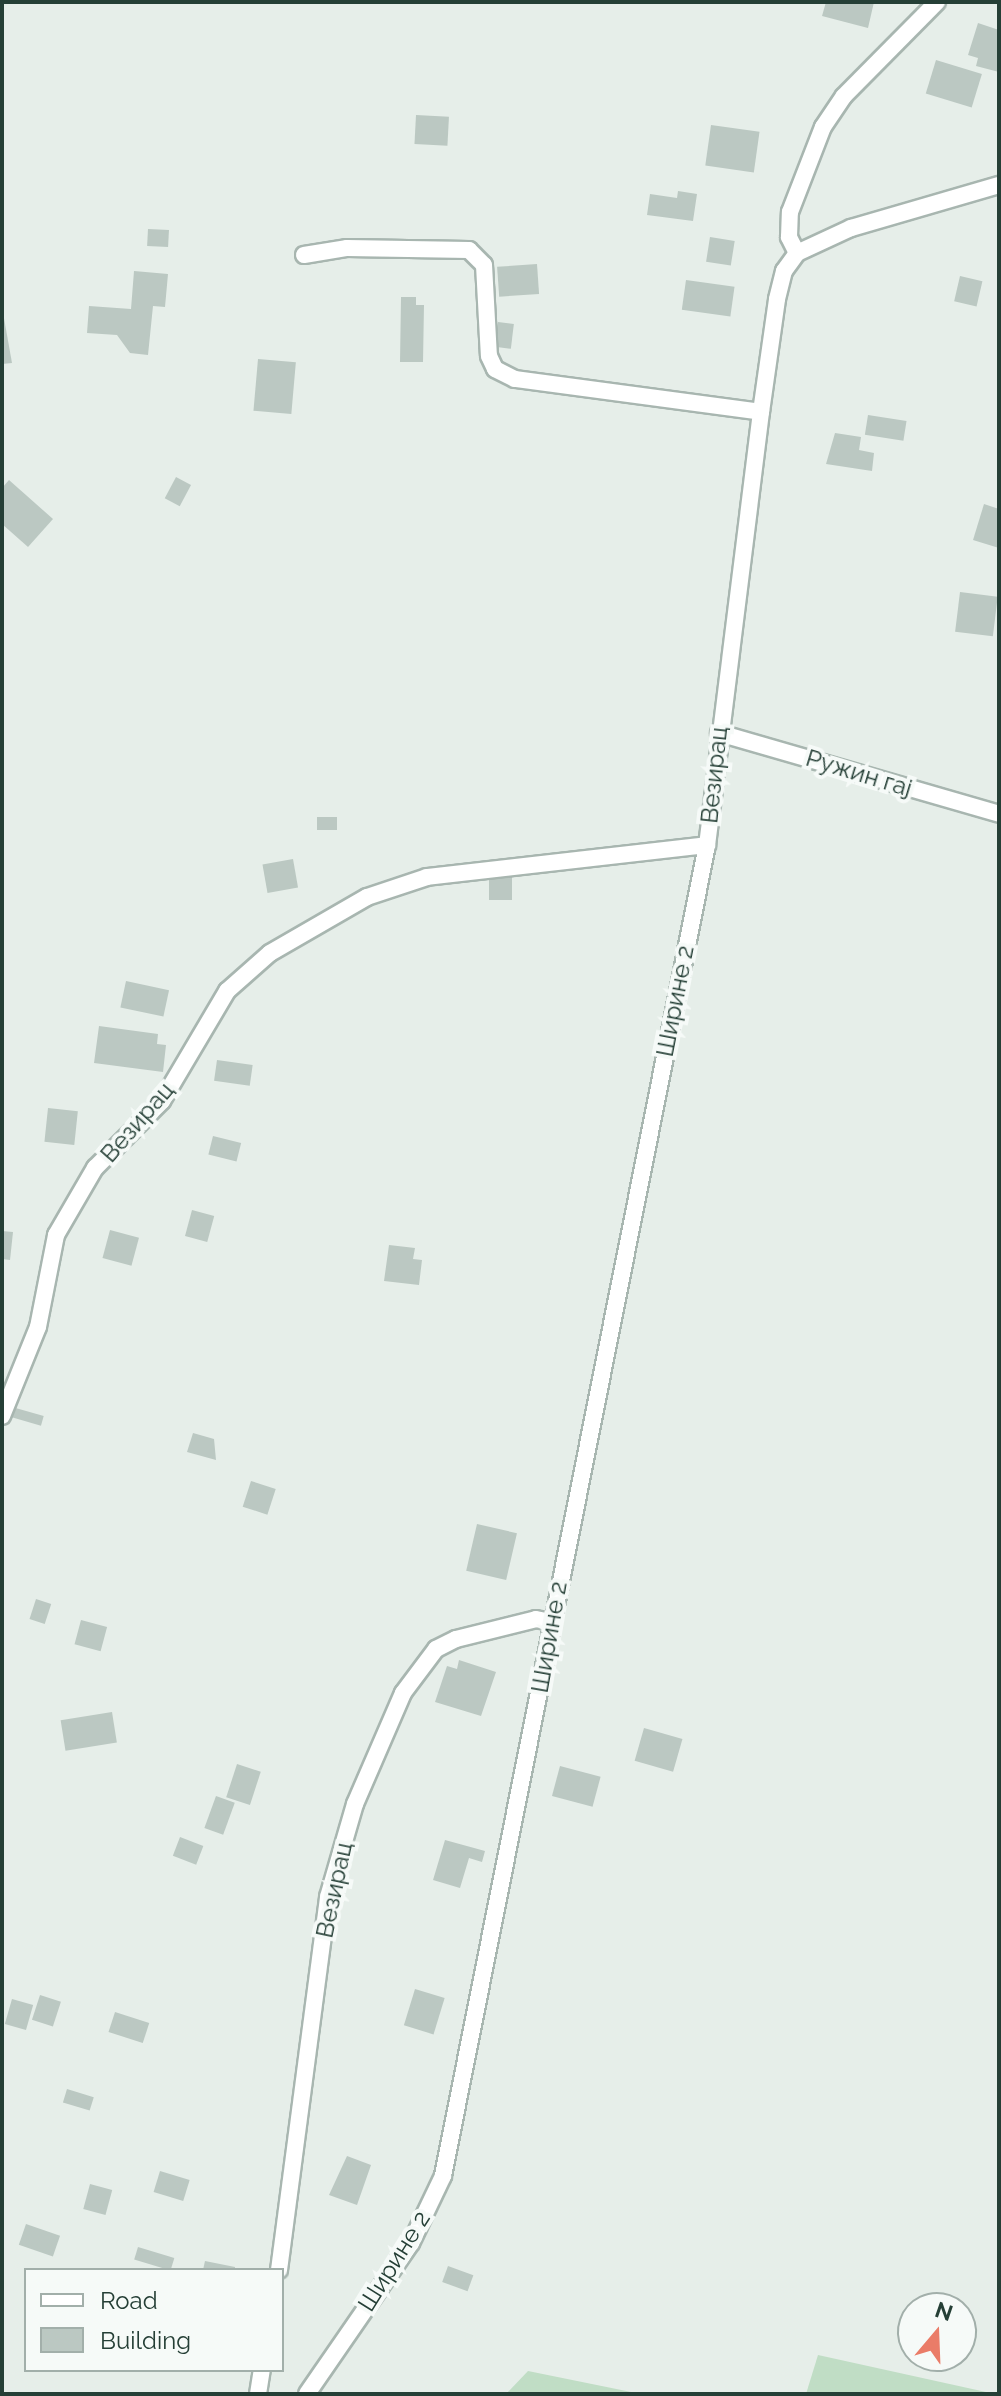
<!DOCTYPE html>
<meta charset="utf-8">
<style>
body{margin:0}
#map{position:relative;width:1001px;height:2396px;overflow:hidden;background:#e6eee9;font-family:Raleway,sans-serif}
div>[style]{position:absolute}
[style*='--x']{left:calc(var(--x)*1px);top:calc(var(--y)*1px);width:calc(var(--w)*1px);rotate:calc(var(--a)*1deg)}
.green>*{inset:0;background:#c0ddc5}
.building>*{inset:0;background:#bbc8c2;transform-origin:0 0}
.roads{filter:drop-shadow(2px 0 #a8b6b0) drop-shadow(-2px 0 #a8b6b0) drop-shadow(0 2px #a8b6b0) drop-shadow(0 -2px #a8b6b0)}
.minor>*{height:16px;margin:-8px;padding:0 8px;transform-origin:8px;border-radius:8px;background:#fff}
span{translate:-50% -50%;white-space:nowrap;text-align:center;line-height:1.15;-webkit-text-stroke:8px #f6faf8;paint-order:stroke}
.street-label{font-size:24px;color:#253f36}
.frame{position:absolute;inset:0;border:4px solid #253f36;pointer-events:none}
.legend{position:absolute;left:24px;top:2268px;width:260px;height:104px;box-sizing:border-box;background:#f6faf8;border:2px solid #a2afaa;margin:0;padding:10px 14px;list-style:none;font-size:24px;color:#253f36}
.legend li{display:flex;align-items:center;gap:16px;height:40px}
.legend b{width:40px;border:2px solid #a2afaa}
.north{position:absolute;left:897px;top:2292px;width:80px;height:80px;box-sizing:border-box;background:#f6faf8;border:2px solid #a2afaa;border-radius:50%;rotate:19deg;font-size:22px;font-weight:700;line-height:32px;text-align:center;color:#253f36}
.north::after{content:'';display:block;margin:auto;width:28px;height:36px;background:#ea7c68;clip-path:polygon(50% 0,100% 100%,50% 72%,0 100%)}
</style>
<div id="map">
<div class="green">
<div style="clip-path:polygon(818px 2355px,995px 2394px,806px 2394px)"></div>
<div style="clip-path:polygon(528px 2371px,641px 2394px,506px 2394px)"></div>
</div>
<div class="building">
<div style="clip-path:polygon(826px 2px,874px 2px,868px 28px,822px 16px)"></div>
<div style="clip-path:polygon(978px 23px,999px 30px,999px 72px,976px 66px,978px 58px,968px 55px)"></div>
<div style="left:936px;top:60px;width:48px;height:35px;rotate:17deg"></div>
<div style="left:416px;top:115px;width:33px;height:29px;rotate:3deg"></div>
<div style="left:711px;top:125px;width:49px;height:41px;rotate:8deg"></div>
<div style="clip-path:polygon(678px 191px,697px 194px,693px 221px,647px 215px,650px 194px,677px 198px)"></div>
<div style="left:148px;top:229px;width:21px;height:17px;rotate:3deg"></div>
<div style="left:710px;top:237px;width:25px;height:25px;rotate:9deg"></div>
<div style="left:537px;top:264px;width:30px;height:40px;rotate:86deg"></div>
<div style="clip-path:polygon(134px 271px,168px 274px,165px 307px,153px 306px,148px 355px,130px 353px,117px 335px,87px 333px,89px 306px,131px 309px)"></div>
<div style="left:960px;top:276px;width:23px;height:26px;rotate:13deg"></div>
<div style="left:686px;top:280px;width:49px;height:30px;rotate:8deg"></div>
<div style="clip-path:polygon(401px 297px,416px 297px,416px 305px,424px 305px,423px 362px,400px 362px)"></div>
<div style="clip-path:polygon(2px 307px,12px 363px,2px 364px)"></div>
<div style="left:498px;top:322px;width:16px;height:25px;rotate:7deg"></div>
<div style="left:258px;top:359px;width:38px;height:52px;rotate:5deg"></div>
<div style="left:868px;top:415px;width:39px;height:20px;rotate:9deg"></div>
<div style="clip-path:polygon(835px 433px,861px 437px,859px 450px,874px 453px,872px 471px,826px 464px)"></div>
<div style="left:176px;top:477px;width:17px;height:24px;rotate:28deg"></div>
<div style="clip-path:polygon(9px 480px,53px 519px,28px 547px,2px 524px,2px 488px)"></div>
<div style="clip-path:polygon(984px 504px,999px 509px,999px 548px,973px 540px)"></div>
<div style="left:960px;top:592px;width:38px;height:40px;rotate:7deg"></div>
<div style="left:317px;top:817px;width:20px;height:13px"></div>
<div style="left:293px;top:859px;width:29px;height:31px;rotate:80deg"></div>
<div style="left:489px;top:876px;width:23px;height:24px"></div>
<div style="left:126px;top:981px;width:44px;height:27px;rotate:12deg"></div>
<div style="clip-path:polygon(99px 1026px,158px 1034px,157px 1044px,166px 1045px,163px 1072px,94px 1063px)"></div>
<div style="left:217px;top:1060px;width:36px;height:21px;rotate:8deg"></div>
<div style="left:48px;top:1108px;width:30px;height:34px;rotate:6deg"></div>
<div style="left:213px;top:1136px;width:29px;height:19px;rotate:14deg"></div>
<div style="left:192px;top:1210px;width:23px;height:27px;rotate:15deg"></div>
<div style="left:110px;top:1230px;width:30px;height:29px;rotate:15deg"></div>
<div style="clip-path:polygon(2px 1231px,13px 1232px,10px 1260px,2px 1259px)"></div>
<div style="clip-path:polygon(389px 1245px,415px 1248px,413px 1259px,422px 1260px,419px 1285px,384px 1281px)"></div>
<div style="left:12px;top:1407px;width:33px;height:10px;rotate:16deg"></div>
<div style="clip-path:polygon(193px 1433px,214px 1439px,216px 1460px,187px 1452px)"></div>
<div style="left:251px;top:1481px;width:26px;height:27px;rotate:18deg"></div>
<div style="left:477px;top:1524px;width:41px;height:48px;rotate:13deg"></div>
<div style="left:36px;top:1599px;width:16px;height:21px;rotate:18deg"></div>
<div style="left:81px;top:1620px;width:27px;height:25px;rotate:15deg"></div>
<div style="clip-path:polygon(459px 1660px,496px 1672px,481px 1716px,435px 1702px,447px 1666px,457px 1669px)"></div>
<div style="left:112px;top:1712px;width:31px;height:52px;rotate:81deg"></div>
<div style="left:644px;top:1728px;width:40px;height:34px;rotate:16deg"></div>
<div style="left:237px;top:1764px;width:25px;height:35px;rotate:18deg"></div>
<div style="left:560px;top:1766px;width:42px;height:31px;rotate:15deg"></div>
<div style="left:216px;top:1796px;width:20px;height:34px;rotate:20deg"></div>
<div style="left:180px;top:1837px;width:25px;height:20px;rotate:21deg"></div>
<div style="clip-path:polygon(445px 1840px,485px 1851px,482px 1862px,469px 1858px,460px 1888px,433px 1880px)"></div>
<div style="left:415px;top:1989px;width:31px;height:38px;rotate:17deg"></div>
<div style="left:40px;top:1995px;width:22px;height:26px;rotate:18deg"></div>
<div style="left:12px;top:1999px;width:22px;height:26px;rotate:16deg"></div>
<div style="left:115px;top:2012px;width:36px;height:21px;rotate:18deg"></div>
<div style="left:67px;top:2089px;width:28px;height:14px;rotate:17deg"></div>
<div style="clip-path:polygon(347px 2156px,371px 2165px,357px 2205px,329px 2195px)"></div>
<div style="left:160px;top:2171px;width:31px;height:22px;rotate:17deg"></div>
<div style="left:90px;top:2184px;width:23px;height:26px;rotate:15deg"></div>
<div style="left:26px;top:2224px;width:36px;height:22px;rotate:19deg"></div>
<div style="left:138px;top:2247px;width:38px;height:13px;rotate:17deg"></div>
<div style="clip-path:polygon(205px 2261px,235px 2267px,235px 2270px,203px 2270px)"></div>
<div style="left:448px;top:2266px;width:27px;height:17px;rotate:20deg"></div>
</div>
<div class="roads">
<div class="minor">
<div style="--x:797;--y:253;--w:18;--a:-117"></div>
<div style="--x:789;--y:237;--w:25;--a:-88"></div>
<div style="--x:790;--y:212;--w:91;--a:-68.8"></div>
<div style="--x:823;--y:127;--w:37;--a:-56"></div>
<div style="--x:844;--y:96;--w:132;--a:-45.3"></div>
<div style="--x:304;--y:255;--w:44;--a:-9.2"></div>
<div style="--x:347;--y:248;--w:122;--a:0.9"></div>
<div style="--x:469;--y:250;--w:21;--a:45"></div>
<div style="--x:484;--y:265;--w:91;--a:86.9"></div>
<div style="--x:489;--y:356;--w:14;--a:65"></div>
<div style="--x:495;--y:369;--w:22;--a:27"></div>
<div style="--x:515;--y:379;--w:248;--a:7.6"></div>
<div style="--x:761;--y:412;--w:436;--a:97.1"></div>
<div style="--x:707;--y:845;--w:1357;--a:101.22"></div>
<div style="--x:443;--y:2176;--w:74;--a:115.5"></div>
<div style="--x:411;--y:2243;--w:183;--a:124.6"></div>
<div style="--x:761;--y:412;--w:114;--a:-81.9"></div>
<div style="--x:777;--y:299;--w:29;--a:-76"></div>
<div style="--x:784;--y:271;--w:22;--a:-54"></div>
<div style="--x:797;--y:253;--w:60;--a:-24.8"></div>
<div style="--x:851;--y:228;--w:154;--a:-16.2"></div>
<div style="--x:719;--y:733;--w:291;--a:16.1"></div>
<div style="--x:2;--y:1416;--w:96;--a:-68"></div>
<div style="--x:38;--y:1327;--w:94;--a:-78.9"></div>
<div style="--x:56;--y:1235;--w:78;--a:-59.8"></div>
<div style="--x:95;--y:1168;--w:95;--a:-45"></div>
<div style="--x:162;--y:1101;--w:128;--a:-59.4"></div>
<div style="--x:227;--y:991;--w:57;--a:-41.5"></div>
<div style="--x:270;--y:953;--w:112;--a:-30"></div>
<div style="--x:367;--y:897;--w:63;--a:-18.4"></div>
<div style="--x:427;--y:877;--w:282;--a:-6.5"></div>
<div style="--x:279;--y:2270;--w:376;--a:-82.5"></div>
<div style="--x:328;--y:1897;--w:97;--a:-73.8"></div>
<div style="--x:355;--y:1804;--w:121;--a:-66.6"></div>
<div style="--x:403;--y:1693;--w:55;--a:-53.1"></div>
<div style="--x:436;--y:1649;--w:22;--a:-27"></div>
<div style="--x:456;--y:1639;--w:82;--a:-14"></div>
<div style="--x:536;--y:1619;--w:14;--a:12"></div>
<div style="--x:258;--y:2394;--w:24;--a:-81"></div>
</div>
</div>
<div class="street-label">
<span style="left:859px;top:773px;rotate:17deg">Ружин гај</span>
<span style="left:714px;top:775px;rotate:-84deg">Везирац</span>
<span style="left:675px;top:1001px;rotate:-79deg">Ширине 2</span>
<span style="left:137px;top:1122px;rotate:-49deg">Везирац</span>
<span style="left:549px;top:1637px;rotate:-80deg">Ширине 2</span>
<span style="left:334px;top:1890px;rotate:-78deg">Везирац</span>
<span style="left:394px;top:2261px;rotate:-58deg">Ширине 2</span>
</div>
<div class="frame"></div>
<ul class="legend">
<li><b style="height:10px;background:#fff"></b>Road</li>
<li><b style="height:22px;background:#bbc8c2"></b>Building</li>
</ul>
<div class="north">N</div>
</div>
